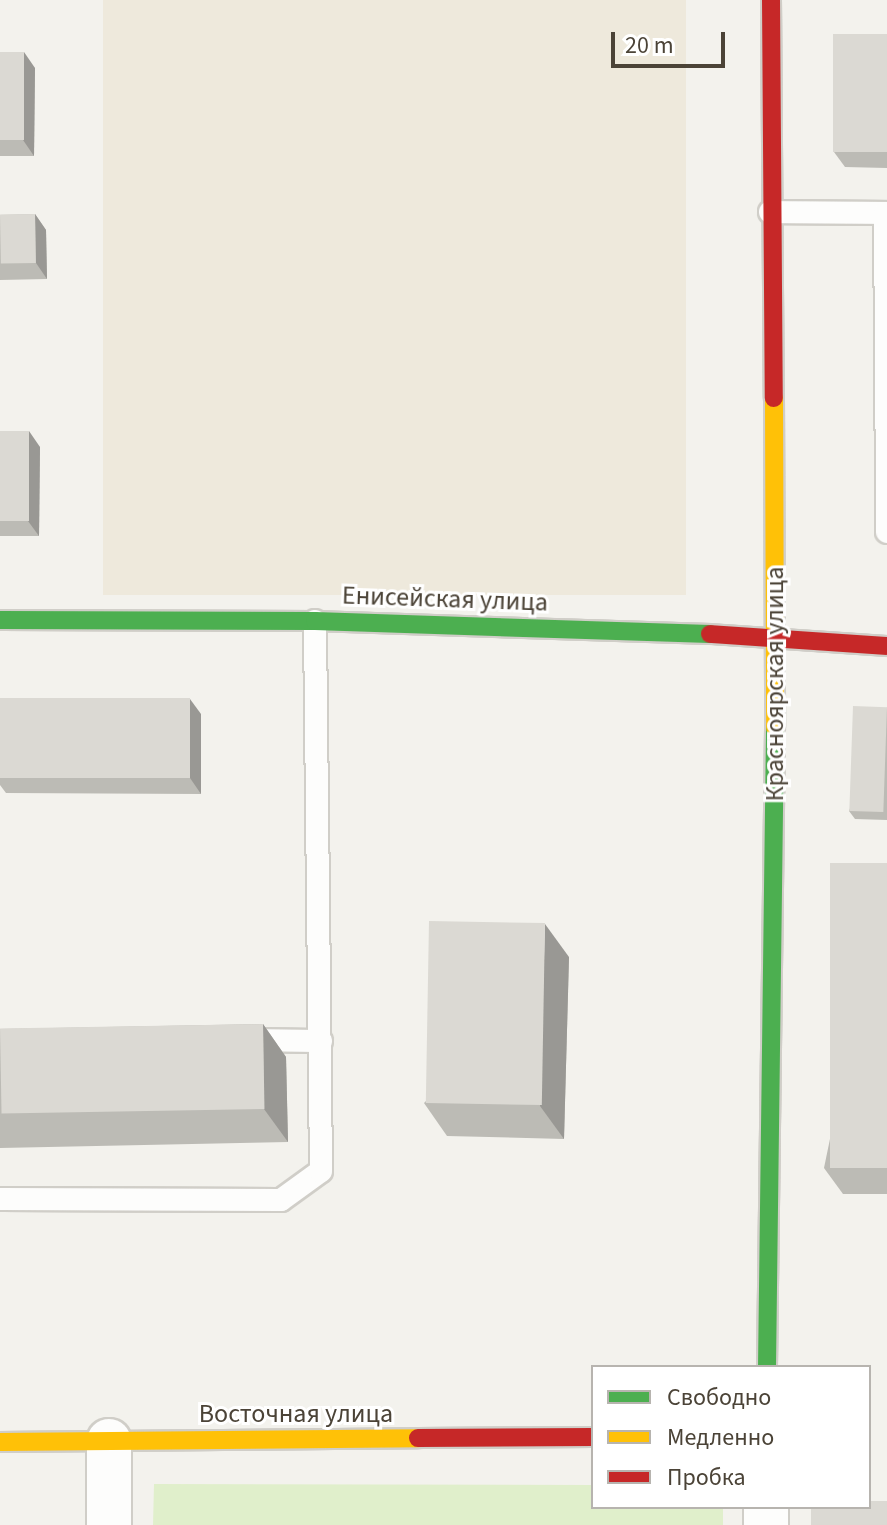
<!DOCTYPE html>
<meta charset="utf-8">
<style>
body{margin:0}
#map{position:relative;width:887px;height:1525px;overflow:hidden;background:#f3f2ed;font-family:"Source Sans 3",sans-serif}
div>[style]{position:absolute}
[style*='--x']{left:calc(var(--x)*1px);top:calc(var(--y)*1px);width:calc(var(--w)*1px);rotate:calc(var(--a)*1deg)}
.education>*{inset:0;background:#eee9dc;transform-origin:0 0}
.green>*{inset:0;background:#e0efcb}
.roads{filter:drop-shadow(2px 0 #d0cec8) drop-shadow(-2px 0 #d0cec8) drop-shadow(0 2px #d0cec8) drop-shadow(0 -2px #d0cec8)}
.lane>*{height:22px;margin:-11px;padding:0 11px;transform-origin:11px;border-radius:11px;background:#fdfdfc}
.street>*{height:44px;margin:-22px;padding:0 22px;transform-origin:22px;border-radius:22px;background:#fdfdfc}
.fast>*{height:18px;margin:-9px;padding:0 9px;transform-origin:9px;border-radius:9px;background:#4caf50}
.slow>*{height:18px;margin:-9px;padding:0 9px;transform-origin:9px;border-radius:9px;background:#ffc107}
.jam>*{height:18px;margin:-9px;padding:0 9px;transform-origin:9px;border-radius:9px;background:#c62828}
.wall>*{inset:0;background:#bcbbb5}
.shaded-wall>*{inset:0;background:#999894}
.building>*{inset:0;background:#dbd9d3;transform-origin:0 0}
span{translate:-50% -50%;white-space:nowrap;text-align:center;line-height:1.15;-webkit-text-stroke:6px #fff;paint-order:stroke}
.street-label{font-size:26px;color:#4b4337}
.legend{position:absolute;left:591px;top:1365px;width:280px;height:144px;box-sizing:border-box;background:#fff;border:2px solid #b7b4af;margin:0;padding:10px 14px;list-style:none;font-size:24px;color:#4b4337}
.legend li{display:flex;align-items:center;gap:16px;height:40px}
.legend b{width:40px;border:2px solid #b7b4af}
.scale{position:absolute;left:611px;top:32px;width:114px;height:36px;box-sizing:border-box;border:4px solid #4b4337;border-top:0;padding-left:10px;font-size:24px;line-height:28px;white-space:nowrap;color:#4b4337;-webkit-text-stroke:6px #fff;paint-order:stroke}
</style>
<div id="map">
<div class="education">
<div style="left:103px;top:0;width:583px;height:595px"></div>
</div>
<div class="green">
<div style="clip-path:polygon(154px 1484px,593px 1485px,593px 1507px,723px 1507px,723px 1525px,153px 1525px)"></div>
</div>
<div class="roads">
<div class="lane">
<div style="--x:770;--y:212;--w:117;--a:0.5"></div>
<div style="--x:885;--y:213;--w:319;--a:89.6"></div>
<div style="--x:246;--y:1040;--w:75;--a:0.8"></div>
<div style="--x:0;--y:1199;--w:281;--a:0.2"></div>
<div style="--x:281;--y:1200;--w:49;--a:-35.9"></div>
<div style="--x:321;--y:1171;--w:550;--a:-90.63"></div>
</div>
<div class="street">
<div style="--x:109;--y:1525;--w:84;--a:-90"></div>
<div style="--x:766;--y:1525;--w:18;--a:-90"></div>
</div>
<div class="fast">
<div style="--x:0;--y:620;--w:315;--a:0.2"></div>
<div style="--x:315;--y:621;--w:395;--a:1.9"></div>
<div style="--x:767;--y:1367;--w:639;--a:-89.28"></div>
</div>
<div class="slow">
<div style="--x:774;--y:398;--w:330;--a:89.8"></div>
<div style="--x:0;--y:1442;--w:418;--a:-0.5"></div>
</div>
<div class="jam">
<div style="--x:771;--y:0;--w:398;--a:89.6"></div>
<div style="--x:710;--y:634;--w:177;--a:3.9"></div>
<div style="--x:418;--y:1438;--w:175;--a:-0.3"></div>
</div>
</div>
<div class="wall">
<div style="clip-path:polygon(887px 34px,887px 168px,845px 167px,834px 152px)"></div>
<div style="clip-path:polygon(0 52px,35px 68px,34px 156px,0 156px)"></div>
<div style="clip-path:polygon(35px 214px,46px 230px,47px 279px,0 280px,0 215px)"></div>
<div style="clip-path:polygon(0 431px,40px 447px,39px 536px,0 536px)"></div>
<div style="clip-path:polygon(0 698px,201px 714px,201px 794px,6px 793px,0 785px)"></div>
<div style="clip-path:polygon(887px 707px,887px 820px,855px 819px,849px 811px)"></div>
<div style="clip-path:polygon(887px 863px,887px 1194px,843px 1194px,824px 1168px)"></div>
<div style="clip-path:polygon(569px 957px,564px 1139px,447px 1136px,424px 1103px)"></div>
<div style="clip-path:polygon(263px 1024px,286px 1057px,288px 1142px,0 1148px,0 1029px)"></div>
</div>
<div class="shaded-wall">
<div style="clip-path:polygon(24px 52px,35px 68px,34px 156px,23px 140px)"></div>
<div style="clip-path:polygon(35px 214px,46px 230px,47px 279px,36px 263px)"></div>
<div style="clip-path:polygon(29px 431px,40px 447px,39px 536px,28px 521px)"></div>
<div style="clip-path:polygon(190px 699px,201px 714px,201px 794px,190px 778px)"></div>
<div style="clip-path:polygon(545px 924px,569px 957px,564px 1139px,540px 1106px)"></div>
<div style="clip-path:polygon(263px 1024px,286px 1057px,288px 1142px,264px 1109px)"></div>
</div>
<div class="building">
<div style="left:833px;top:34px;width:54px;height:118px"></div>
<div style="left:0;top:52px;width:24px;height:88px"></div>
<div style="left:35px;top:214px;width:49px;height:35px;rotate:89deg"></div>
<div style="left:0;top:431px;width:29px;height:90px"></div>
<div style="left:0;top:698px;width:190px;height:80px"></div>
<div style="left:853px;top:706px;width:34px;height:105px;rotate:2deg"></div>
<div style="left:830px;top:863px;width:57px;height:305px"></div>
<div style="left:429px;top:921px;width:116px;height:182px;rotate:1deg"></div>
<div style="left:263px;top:1024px;width:85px;height:263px;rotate:89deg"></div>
<div style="clip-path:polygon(869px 1501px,887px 1501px,887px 1525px,811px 1525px,811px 1507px,869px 1507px)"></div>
</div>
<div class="street-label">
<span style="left:445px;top:599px;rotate:2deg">Енисейская улица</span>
<span style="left:775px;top:684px;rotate:-90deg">Красноярская улица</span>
<span style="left:296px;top:1414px">Восточная улица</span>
</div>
<ul class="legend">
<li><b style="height:10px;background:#4caf50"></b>Свободно</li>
<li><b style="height:10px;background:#ffc107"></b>Медленно</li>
<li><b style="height:10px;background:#c62828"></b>Пробка</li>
</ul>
<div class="scale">20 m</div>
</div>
